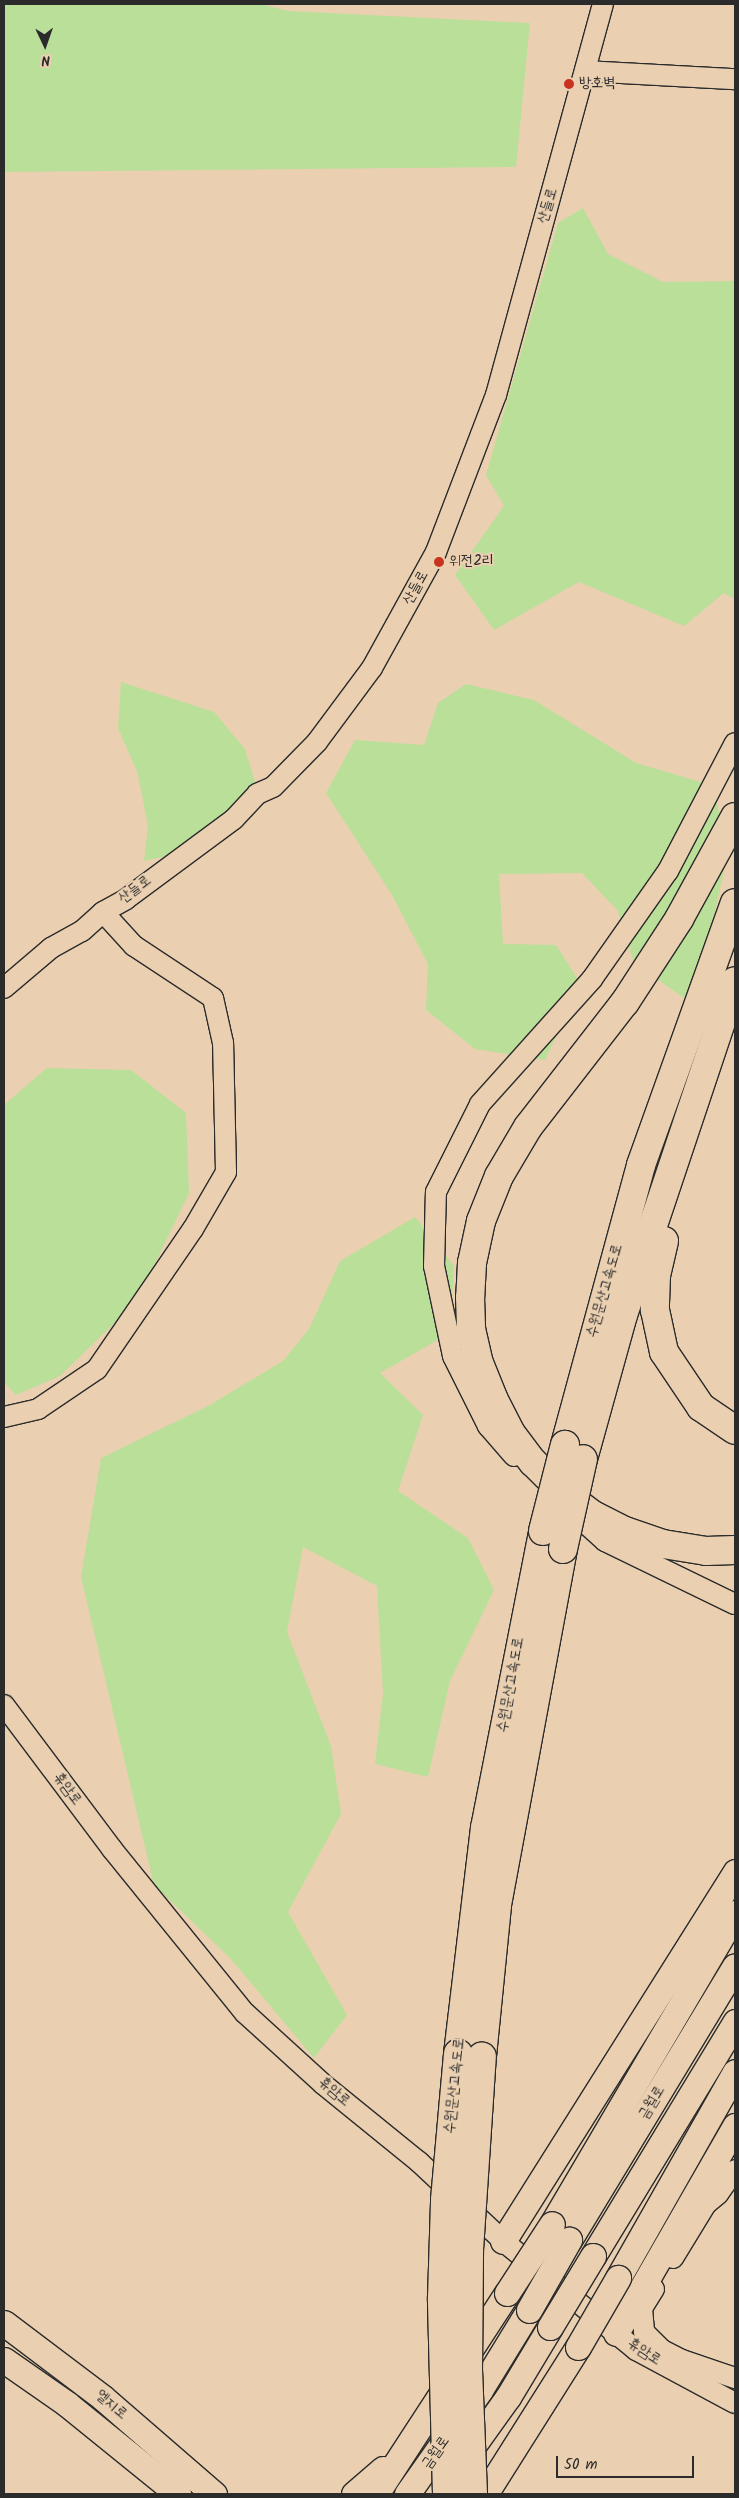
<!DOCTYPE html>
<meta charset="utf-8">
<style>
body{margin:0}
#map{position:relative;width:739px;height:2498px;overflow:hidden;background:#ead0b1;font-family:Kalam,"Poor Story",sans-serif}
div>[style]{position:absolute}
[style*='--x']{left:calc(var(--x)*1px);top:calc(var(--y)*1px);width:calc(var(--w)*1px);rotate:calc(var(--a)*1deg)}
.green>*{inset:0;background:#badf99}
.roads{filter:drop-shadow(1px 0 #2b2b2b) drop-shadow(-1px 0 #2b2b2b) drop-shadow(0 1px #2b2b2b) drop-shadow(0 -1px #2b2b2b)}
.minor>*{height:20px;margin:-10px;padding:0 10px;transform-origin:10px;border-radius:10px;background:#ead0b1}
.major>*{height:25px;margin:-12.5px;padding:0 12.5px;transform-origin:12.5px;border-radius:12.5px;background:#ead0b1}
.highway>*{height:28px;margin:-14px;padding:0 14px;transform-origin:14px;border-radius:14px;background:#ead0b1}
.bridges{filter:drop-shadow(1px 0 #2b2b2b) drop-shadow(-1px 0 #2b2b2b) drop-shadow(0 1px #2b2b2b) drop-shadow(0 -1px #2b2b2b)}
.major-bridge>*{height:25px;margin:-12.5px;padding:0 12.5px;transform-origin:12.5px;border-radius:12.5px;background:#ead0b1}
.highway-bridge>*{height:28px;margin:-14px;padding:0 14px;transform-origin:14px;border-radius:14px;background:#ead0b1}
.dots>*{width:14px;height:14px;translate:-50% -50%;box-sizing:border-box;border:2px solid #ead0b1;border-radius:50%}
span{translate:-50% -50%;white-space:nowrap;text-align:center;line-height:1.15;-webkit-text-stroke:4px #ead0b1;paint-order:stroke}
.poi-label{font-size:15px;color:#2b2b2b}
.left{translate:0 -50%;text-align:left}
.street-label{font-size:15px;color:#2b2b2b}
.frame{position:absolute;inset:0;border:5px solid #2b2b2b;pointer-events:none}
.north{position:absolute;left:20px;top:20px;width:50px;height:50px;-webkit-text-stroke:4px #ead0b1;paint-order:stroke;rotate:177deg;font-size:14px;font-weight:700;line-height:20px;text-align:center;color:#2b2b2b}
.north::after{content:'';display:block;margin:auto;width:18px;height:22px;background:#2b2b2b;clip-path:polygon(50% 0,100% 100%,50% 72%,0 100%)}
.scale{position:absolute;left:556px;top:2456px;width:138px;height:22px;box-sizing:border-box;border:2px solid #2b2b2b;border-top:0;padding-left:6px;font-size:15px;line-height:18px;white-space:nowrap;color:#2b2b2b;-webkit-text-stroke:4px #ead0b1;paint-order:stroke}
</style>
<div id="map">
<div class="green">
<div style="clip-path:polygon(4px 4px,260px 4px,288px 11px,530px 23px,516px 167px,4px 172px)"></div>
<div style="clip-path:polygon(583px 208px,608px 254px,663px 282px,735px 281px,735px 599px,724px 593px,684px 626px,579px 582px,494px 630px,455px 575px,504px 506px,486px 475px,558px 223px)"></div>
<div style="clip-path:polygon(121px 682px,214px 712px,245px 749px,256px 785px,223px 828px,171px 855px,144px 861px,148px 827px,138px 774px,118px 728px)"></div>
<div style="clip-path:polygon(466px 684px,534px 700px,636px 763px,714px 786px,727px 857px,694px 1005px,634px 963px,618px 911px,582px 873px,499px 874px,503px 944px,556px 945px,581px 984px,545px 1060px,475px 1049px,426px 1010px,428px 964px,392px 895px,326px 793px,355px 740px,424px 745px,438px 703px)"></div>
<div style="clip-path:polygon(47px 1068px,131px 1070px,186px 1113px,189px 1193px,137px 1301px,60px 1376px,16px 1395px,4px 1382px,4px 1105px)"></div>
<div style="clip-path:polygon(415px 1217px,454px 1266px,450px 1333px,380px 1373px,423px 1415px,398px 1491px,468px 1538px,494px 1590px,450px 1681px,428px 1777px,375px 1764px,383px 1693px,377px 1586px,303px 1547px,287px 1632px,331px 1746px,341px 1814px,288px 1912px,347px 2015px,314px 2058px,230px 1958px,154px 1885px,81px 1577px,101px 1458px,208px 1406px,283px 1361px,309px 1329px,340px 1261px)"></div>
</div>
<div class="roads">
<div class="minor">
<div style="--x:585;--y:71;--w:150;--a:3.1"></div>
<div style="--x:4;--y:988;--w:62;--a:-40.4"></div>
<div style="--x:51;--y:948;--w:35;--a:-29"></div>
<div style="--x:82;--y:931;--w:28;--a:-42"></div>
<div style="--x:103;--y:912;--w:26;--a:-29"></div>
<div style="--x:126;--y:899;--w:134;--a:-36.5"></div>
<div style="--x:234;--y:819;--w:34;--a:-47"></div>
<div style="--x:257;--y:794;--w:17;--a:-24"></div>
<div style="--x:273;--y:787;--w:63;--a:-45.6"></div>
<div style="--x:317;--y:742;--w:92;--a:-53.4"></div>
<div style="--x:372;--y:668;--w:132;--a:-61.1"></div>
<div style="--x:436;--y:552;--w:168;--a:-69.1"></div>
<div style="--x:496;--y:395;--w:405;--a:-74.7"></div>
<div style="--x:4;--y:1417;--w:35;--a:-13"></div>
<div style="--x:38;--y:1409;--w:71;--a:-34.1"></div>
<div style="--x:97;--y:1369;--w:170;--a:-55.6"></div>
<div style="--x:193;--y:1229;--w:66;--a:-59.9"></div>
<div style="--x:226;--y:1172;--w:129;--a:-91.3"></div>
<div style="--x:223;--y:1043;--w:46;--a:-102.5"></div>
<div style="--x:213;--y:998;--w:95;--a:-146.6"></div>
<div style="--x:134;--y:946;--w:46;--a:-132.4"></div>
<div style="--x:514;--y:1456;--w:40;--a:-131"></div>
<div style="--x:488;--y:1426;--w:78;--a:-116.6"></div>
<div style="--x:453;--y:1356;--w:92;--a:-101.9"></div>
<div style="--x:434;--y:1266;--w:74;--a:-88.5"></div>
<div style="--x:436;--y:1192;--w:98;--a:-63.4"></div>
<div style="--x:480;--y:1104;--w:168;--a:-48.1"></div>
<div style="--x:592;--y:979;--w:132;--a:-54.9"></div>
<div style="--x:668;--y:871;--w:144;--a:-62.4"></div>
<div style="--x:573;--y:1512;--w:43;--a:42.2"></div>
<div style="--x:605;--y:1541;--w:144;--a:25.9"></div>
<div style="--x:4;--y:1705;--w:180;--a:53.1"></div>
<div style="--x:112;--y:1849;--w:211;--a:51"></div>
<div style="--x:245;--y:2013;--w:105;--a:42.3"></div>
<div style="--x:323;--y:2084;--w:124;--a:39.1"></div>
<div style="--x:419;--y:2162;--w:115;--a:43.2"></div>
<div style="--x:503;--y:2241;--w:172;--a:39.3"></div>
<div style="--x:636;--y:2350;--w:112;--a:28.2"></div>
<div style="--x:673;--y:2258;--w:63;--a:-58.6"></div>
<div style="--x:706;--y:2204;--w:16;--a:-40"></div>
<div style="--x:718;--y:2194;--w:29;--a:-55"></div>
<div style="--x:654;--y:2289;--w:22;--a:122"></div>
<div style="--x:642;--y:2308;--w:24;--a:85"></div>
<div style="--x:644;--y:2332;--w:25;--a:45"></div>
<div style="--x:662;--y:2350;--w:22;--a:27"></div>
<div style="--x:682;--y:2360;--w:56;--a:18.8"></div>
</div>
<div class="major">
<div style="--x:552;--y:2224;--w:361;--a:-59.5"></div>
<div style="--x:569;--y:2240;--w:320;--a:-58.8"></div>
<div style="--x:503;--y:2241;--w:436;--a:-57.8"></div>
<div style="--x:593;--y:2256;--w:274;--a:-58.7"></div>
<div style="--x:618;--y:2278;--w:237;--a:-60.4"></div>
<div style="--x:4;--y:2323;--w:124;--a:37.1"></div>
<div style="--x:103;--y:2398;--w:147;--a:40.9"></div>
<div style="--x:616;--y:2333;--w:239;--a:-60.1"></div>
<div style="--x:4;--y:2360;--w:77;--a:34.9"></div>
<div style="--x:67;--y:2404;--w:143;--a:39"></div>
<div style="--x:465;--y:2457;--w:74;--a:-54.4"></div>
<div style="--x:508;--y:2397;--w:82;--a:-59"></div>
<div style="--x:354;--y:2494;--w:38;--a:-41"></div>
<div style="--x:376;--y:2494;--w:240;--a:-56.9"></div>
<div style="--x:407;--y:2494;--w:127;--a:-54.9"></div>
<div style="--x:480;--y:2390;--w:94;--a:-58.5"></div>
<div style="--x:485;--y:2494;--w:174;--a:-57.7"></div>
</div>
<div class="highway">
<div style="--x:735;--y:817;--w:116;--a:118.8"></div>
<div style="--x:679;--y:919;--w:99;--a:123"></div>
<div style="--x:625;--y:1002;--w:158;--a:127.8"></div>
<div style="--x:528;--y:1127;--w:57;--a:120.6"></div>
<div style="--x:499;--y:1176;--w:48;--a:111.8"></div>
<div style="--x:481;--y:1221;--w:43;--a:102.1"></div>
<div style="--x:472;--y:1263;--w:34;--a:93"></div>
<div style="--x:470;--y:1297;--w:32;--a:88"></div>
<div style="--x:471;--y:1329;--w:35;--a:77"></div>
<div style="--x:479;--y:1363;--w:38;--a:68"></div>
<div style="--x:493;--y:1398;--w:38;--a:63"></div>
<div style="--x:510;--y:1432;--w:38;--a:53"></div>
<div style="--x:533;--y:1462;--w:45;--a:45"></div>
<div style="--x:565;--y:1494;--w:35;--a:37"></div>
<div style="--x:593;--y:1515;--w:36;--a:27"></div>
<div style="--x:625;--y:1531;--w:40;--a:18.9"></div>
<div style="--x:663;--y:1544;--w:44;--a:9.2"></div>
<div style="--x:706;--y:1551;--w:29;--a:-2"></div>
<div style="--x:664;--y:1241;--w:35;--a:103"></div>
<div style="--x:656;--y:1275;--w:35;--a:92"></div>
<div style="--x:655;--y:1310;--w:43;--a:77.9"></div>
<div style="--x:664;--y:1352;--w:66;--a:56.1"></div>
<div style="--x:701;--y:1407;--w:41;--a:34.1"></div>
<div style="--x:565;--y:1445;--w:290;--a:-74.8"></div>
<div style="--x:641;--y:1165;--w:278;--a:-70.3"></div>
<div style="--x:583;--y:1459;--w:149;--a:-74.5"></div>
<div style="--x:623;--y:1315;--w:352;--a:-71.5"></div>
<div style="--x:458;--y:2054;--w:228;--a:-83.2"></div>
<div style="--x:485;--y:1828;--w:303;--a:-78.9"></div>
<div style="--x:482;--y:2056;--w:152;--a:-84.3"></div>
<div style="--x:497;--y:1905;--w:362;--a:-79.5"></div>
</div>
</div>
<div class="bridges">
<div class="major-bridge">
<div style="--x:507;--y:2293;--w:82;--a:-56.9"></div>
<div style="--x:529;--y:2310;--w:81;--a:-60.3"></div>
<div style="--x:550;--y:2327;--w:83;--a:-58.8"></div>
<div style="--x:578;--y:2347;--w:80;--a:-59.9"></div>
</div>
<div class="highway-bridge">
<div style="--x:543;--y:1531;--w:89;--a:-75.7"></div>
<div style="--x:563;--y:1549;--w:92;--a:-77.5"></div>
<div style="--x:447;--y:2494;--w:196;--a:-91.5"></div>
<div style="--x:442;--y:2298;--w:98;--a:-88.2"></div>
<div style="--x:445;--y:2200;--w:147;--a:-84.9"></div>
<div style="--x:473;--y:2494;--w:123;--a:-92.3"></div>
<div style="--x:468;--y:2371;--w:121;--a:-89.5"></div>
<div style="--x:469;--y:2250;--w:194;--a:-86.2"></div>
</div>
</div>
<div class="dots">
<div style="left:569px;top:84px;background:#c8321e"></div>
<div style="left:439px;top:562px;background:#c8321e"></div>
</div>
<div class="poi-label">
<span class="left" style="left:579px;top:84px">방호벽</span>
<span class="left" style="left:449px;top:562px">위전2리</span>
</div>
<div class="street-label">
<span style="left:548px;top:206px;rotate:-73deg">산들로</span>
<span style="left:416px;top:588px;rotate:-61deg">산들로</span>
<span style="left:135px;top:890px;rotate:-37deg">산들로</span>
<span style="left:605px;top:1291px;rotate:-74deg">수원문산고속도로</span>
<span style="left:511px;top:1685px;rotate:-80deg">수원문산고속도로</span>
<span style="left:67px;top:1789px;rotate:53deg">휴암로</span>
<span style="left:455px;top:2086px;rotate:-84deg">수원문산고속도로</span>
<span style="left:334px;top:2092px;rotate:40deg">휴암로</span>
<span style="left:652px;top:2103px;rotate:-59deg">금월로</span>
<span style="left:644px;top:2352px;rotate:33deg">휴암로</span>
<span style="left:111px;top:2405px;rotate:40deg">엘지로</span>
<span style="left:436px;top:2453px;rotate:-55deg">금월로</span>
</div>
<div class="frame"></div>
<div class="north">N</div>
<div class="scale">50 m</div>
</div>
